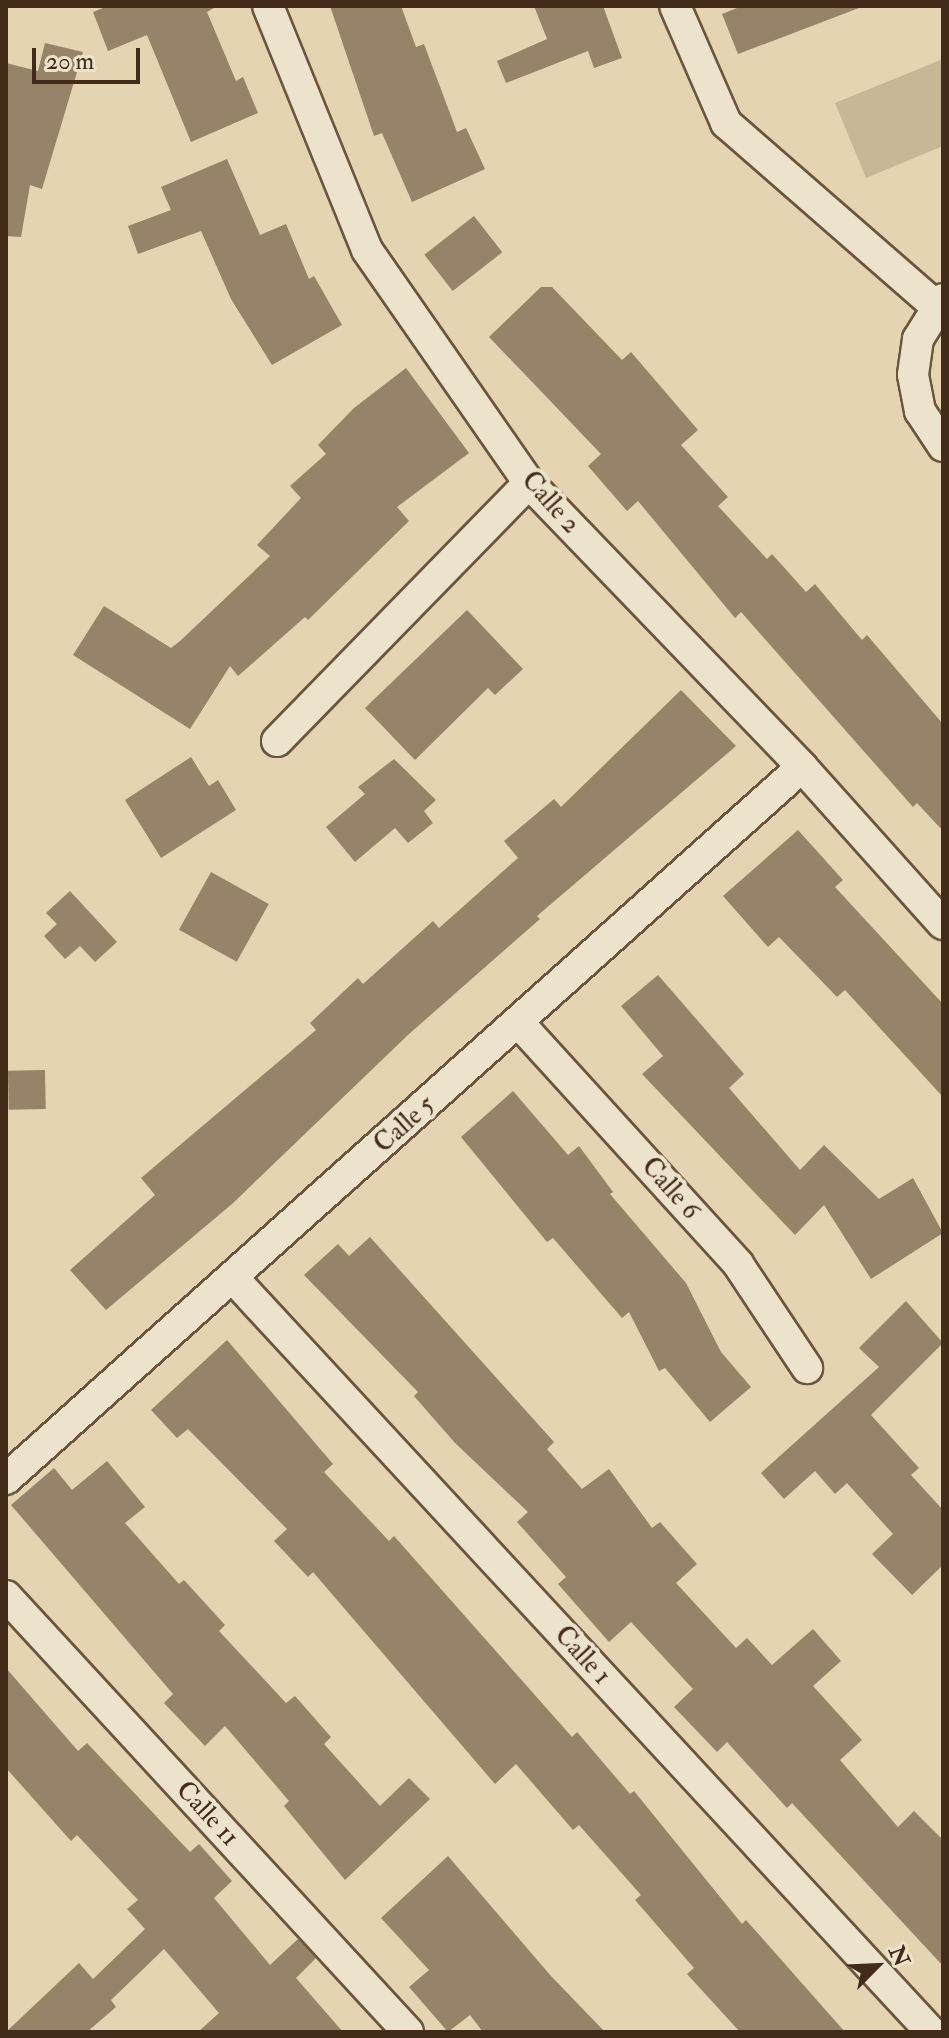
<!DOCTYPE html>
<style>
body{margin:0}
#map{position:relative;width:949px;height:2038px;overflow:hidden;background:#e4d4b1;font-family:"IM FELL Double Pica",serif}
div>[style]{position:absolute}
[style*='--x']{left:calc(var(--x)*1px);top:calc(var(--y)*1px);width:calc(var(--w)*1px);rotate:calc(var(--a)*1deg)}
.green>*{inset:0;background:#c8b797}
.building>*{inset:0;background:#968368;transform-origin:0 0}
.roads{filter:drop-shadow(2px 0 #6a553e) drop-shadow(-2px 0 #6a553e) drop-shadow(0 2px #6a553e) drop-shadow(0 -2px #6a553e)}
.minor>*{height:30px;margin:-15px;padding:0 15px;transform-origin:15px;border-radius:15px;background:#ede3cc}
span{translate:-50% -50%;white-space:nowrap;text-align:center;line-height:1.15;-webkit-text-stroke:8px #ede3cc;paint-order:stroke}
.street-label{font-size:26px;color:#422b18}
.frame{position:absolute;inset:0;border:8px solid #422b18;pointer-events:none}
.north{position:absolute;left:837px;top:1926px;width:80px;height:80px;-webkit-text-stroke:6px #ede3cc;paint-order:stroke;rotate:66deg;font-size:22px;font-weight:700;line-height:32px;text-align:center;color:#422b18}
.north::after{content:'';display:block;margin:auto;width:28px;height:36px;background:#422b18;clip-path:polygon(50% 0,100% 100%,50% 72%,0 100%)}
.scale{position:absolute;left:32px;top:48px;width:108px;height:36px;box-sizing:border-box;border:4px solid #422b18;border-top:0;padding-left:10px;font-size:24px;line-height:28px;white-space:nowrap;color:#422b18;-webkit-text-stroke:6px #ede3cc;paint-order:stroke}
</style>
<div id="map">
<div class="green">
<div style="clip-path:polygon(943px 59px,943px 146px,866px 178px,835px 103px)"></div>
</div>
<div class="building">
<div style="clip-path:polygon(108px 6px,217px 6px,207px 12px,236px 81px,243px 77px,258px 113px,191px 142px,147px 35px,108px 51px,93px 12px)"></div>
<div style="clip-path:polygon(330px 6px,401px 6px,416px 47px,424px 44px,457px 132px,466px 128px,485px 169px,412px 202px,382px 133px,374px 136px)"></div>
<div style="clip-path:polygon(534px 6px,603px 6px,622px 58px,594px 68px,588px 51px,506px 83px,497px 61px,547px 39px)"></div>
<div style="clip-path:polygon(742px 6px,858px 6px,859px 8px,738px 54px,722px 14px)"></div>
<div style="clip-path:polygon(45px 43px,83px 52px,42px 189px,30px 185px,21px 237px,6px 236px,6px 63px,38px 71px)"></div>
<div style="clip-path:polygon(227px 159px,260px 235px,286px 224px,309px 279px,314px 276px,342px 325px,272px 365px,231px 299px,201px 231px,138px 254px,128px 226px,171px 210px,161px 187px)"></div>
<div style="left:474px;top:216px;width:46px;height:63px;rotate:52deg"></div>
<div style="clip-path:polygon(541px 287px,552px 287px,622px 360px,631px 352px,698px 430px,681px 445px,728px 497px,718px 506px,767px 559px,772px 554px,806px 592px,815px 584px,862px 640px,867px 635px,943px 724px,943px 831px,917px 803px,913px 807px,741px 612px,735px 618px,638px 501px,627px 511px,588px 466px,601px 454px,489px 337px)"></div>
<div style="clip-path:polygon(406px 368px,469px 453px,397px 507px,409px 521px,308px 620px,305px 617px,238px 676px,230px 666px,190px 729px,73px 655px,104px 606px,171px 648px,180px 641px,270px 556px,257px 545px,301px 498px,290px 486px,326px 454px,318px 445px,354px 408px)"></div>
<div style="clip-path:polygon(467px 610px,523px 669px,495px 695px,488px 688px,415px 760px,365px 708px)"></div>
<div style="clip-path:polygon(681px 690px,736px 746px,537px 916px,540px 919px,409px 1034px,232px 1204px,106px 1310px,70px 1270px,155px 1195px,141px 1178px,316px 1030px,310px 1023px,358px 978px,363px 984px,433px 921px,439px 928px,518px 858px,504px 841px,554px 799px,561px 807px)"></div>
<div style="clip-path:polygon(191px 757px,209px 786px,218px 780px,236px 810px,161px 858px,125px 800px)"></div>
<div style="clip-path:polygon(394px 759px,436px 800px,424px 811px,433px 823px,408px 843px,395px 828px,355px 862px,326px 827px,365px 794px,358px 787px)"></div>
<div style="clip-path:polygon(798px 830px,843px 880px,835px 887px,943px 1004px,943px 1097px,845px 990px,837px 997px,779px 937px,768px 947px,723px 896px)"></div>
<div style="left:211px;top:872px;width:66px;height:66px;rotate:29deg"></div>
<div style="clip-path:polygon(70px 891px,117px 942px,95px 962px,80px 946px,65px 959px,44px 936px,57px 924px,46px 913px)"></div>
<div style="clip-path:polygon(658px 975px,744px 1074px,729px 1088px,800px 1170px,824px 1145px,879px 1199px,913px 1178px,943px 1233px,871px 1279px,824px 1205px,795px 1235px,642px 1074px,663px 1056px,621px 1006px)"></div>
<div style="left:45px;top:1070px;width:39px;height:37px;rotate:89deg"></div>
<div style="clip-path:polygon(513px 1091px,568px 1155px,579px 1146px,613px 1192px,610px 1194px,686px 1283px,721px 1352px,751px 1387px,710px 1422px,665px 1368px,659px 1371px,629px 1312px,622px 1318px,553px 1238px,547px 1242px,461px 1137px)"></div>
<div style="clip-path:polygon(370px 1237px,554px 1442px,547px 1449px,582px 1489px,609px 1469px,652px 1528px,660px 1522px,697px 1564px,676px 1583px,736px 1648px,747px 1638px,772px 1665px,813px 1629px,841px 1661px,813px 1686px,862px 1740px,840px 1760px,898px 1827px,914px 1811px,943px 1840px,943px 1966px,792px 1803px,787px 1808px,727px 1742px,717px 1752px,674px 1707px,693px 1689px,631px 1622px,609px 1642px,558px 1584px,566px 1577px,517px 1522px,528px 1512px,455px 1443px,414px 1396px,418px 1392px,304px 1275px,338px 1244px,349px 1256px)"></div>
<div style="clip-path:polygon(906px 1301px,943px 1343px,871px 1415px,919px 1468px,911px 1475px,943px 1510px,943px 1565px,912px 1595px,872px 1554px,893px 1534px,847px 1483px,835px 1494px,815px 1471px,784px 1499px,761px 1473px,879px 1367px,859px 1348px)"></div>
<div style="clip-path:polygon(227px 1340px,333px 1464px,324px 1472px,389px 1541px,394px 1536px,572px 1737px,577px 1732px,630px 1794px,634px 1791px,742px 1924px,746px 1920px,845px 2032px,740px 2032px,687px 1974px,694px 1968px,635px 1900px,641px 1895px,579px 1825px,573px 1830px,516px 1764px,495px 1784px,313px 1572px,308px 1577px,274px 1541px,287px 1529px,188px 1429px,177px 1438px,151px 1410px)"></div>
<div style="clip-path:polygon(107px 1461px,145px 1507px,125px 1523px,179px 1584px,184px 1580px,225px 1625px,219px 1631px,286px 1703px,295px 1696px,331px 1737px,324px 1744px,380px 1806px,409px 1778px,430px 1799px,345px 1880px,284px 1806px,289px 1801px,225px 1726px,205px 1746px,164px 1703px,173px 1694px,11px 1505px,54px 1468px,72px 1490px)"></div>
<div style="clip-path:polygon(6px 1668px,78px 1751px,87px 1743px,190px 1852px,199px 1844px,232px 1881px,214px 1898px,270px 1965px,298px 1939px,316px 1958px,296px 1978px,343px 2032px,198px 2032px,219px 2013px,164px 1949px,111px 2000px,116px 2007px,87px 2032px,6px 2032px,79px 1963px,93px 1979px,145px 1929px,127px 1909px,138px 1900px,77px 1835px,71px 1841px,6px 1768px)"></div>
<div style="clip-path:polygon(448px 1856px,551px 1976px,605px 2032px,483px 2032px,470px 2015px,448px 2032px,409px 1987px,429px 1970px,381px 1918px)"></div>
</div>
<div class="roads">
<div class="minor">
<div style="--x:268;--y:6;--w:263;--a:67.9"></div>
<div style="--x:367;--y:250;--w:284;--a:55.2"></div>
<div style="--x:529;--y:483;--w:394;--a:46.1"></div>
<div style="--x:802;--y:767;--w:211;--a:48.1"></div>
<div style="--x:675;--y:6;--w:128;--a:66.4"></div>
<div style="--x:726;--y:123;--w:279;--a:41.1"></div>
<div style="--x:943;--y:299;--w:47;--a:122"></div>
<div style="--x:918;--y:339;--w:36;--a:98"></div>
<div style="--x:913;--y:375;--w:37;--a:79"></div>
<div style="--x:920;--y:411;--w:42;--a:56.7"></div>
<div style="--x:277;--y:741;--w:361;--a:-45.7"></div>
<div style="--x:518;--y:1022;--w:327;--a:47.7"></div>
<div style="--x:738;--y:1264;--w:125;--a:56.4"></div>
<div style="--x:234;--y:1279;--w:1026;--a:47.21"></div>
<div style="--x:6;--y:1479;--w:1068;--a:-41.81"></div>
<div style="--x:6;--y:1596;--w:593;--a:47.32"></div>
</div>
</div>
<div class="street-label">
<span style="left:550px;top:503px;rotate:48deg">Calle 2</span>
<span style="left:405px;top:1125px;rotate:-42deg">Calle 5</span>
<span style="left:670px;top:1189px;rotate:48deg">Calle 6</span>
<span style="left:582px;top:1656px;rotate:47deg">Calle 1</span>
<span style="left:207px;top:1814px;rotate:47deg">Calle 11</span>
</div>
<div class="frame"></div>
<div class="north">N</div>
<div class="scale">20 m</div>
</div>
